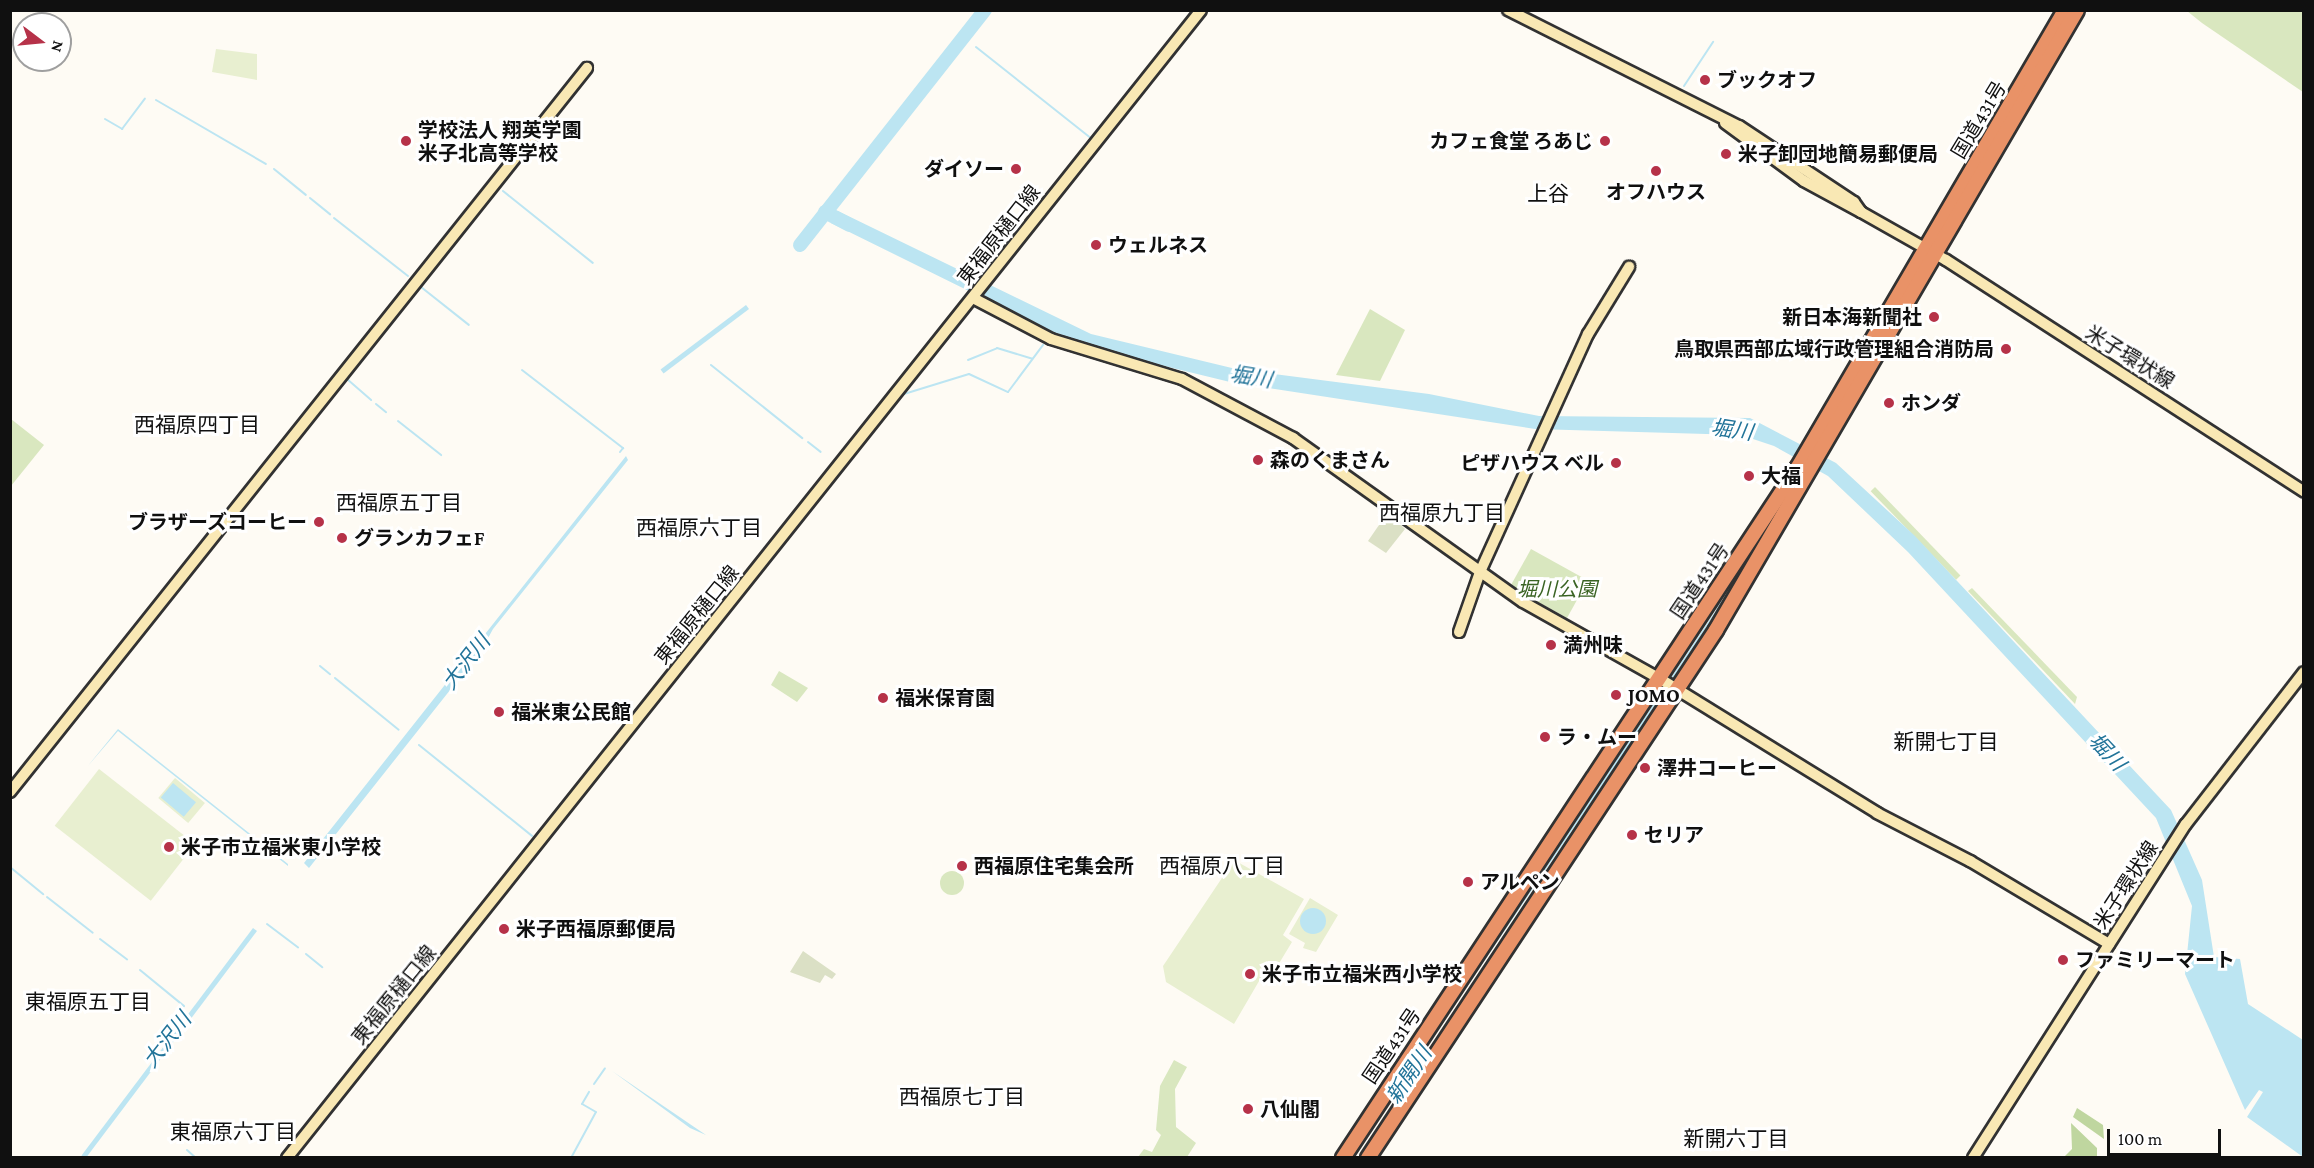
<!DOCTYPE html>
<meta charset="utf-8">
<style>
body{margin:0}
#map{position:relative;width:2314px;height:1168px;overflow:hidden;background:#fefbf4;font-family:"Crimson Pro","Noto Sans JP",serif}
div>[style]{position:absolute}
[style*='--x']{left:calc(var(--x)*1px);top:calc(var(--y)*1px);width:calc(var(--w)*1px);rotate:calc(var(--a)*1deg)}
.green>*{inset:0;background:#d9e7bf;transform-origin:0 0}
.round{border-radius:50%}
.forest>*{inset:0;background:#bfd69f}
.cemetery>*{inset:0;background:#dbe0c5}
.pitch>*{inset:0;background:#e8efd0;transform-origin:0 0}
.water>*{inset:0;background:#bce5f2;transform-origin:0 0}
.stream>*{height:2px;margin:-1px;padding:0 1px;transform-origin:1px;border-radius:1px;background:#bce5f2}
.river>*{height:14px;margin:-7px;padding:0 7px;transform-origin:7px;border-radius:7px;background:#bce5f2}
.roads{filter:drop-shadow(2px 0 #323232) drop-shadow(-2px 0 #323232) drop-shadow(0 2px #323232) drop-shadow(0 -2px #323232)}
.secondary>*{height:10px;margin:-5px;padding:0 5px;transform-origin:5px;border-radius:5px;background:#f9e8b4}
.highway>*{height:14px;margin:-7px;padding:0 7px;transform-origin:7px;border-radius:7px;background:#e99267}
.dots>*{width:16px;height:16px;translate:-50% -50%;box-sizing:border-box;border:3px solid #fff;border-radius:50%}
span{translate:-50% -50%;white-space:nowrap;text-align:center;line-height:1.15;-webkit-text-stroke:6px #fff;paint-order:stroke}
.poi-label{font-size:20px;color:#101010;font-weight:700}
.left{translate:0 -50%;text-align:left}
.right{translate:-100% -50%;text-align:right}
.street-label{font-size:20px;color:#101010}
.park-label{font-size:20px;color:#3a6424;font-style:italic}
.neighbourhood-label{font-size:21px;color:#101010}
.water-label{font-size:21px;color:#227499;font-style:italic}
.frame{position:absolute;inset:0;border:12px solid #101010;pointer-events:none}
.north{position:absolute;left:12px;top:12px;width:60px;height:60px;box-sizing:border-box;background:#fff;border:2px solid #9f9f9f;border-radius:50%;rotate:106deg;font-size:16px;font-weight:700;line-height:24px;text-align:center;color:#101010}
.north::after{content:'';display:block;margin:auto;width:21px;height:27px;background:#b63249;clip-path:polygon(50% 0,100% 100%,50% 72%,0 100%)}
.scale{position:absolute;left:2107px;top:1129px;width:114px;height:27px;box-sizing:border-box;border:3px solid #101010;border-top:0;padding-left:8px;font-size:18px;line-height:21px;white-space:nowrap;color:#101010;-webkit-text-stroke:4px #fff;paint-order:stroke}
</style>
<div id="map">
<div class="green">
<div style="clip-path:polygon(2187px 11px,2303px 11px,2303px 92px,2202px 23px)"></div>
<div style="clip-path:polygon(1370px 309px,1405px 330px,1380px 381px,1336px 375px)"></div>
<div style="clip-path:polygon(11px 419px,44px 445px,11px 486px)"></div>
<div style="left:1875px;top:487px;width:123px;height:6px;rotate:46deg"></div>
<div style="left:1531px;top:549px;width:65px;height:43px;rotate:29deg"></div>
<div style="clip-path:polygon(1972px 588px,2077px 697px,2075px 704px,1968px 591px)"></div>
<div style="clip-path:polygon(779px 671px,808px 688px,797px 702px,771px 685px)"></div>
<div class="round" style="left:940px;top:871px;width:24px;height:24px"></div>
<div style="clip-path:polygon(1174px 1060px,1187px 1067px,1175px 1089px,1176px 1127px,1196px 1143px,1187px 1157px,1138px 1157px,1144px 1149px,1152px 1152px,1161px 1135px,1156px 1130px,1160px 1086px)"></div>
</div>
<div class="forest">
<div style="clip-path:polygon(2077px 1108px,2103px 1125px,2104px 1139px,2073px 1117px)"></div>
<div style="clip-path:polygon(2071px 1123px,2097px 1148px,2097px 1157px,2064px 1157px,2072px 1149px)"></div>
</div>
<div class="cemetery">
<div style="clip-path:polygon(1388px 512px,1405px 529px,1386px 553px,1368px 541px)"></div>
<div style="clip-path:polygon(803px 951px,836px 974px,832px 979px,825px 975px,820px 983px,790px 972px)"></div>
</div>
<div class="pitch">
<div style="clip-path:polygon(216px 49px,257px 54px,257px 80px,212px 72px)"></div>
<div style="left:99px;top:769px;width:122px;height:72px;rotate:38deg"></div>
<div style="left:175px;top:778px;width:39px;height:26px;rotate:40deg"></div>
<div style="clip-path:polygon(1234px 860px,1304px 899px,1283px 935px,1292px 942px,1269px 980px,1262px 976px,1234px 1024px,1166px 982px,1163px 966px)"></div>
<div style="clip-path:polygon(1310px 898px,1338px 915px,1316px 952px,1303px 948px,1305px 943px,1289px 934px)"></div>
</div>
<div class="water">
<div style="clip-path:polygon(838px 211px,1091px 334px,1236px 369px,1429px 394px,1539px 416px,1750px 418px,1836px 463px,1915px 536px,2171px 810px,2202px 880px,2214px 957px,2240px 959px,2248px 1004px,2303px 1040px,2303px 1157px,2247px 1117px,2263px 1092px,2259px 1090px,2245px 1110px,2185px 974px,2192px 906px,2156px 818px,1908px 552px,1828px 476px,1774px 446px,1741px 435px,1535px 429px,1230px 382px,1111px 353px,1048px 330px,831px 223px)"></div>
<div style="left:746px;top:305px;width:5px;height:107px;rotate:53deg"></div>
<div style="clip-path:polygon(626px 456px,628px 460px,493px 629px,481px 651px,309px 868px,304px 863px)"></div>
<div style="clip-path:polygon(1776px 514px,1718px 613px,1352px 1158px,1716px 610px,1718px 599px,1722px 601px)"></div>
<div style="clip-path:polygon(118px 729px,288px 864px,288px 866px,118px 731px,87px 767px)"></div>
<div style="left:173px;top:783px;width:30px;height:19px;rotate:40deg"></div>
<div class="round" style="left:1300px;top:908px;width:26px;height:26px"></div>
<div style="left:253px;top:928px;width:5px;height:285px;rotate:37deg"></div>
<div style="clip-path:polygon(612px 1071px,706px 1135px,756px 1157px,690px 1128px)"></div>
</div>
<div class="stream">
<div style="--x:976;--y:47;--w:148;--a:38.4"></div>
<div style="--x:1684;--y:86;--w:53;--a:-56.6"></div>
<div style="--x:156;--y:100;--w:127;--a:30.2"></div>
<div style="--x:105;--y:119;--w:20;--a:30"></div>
<div style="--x:122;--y:129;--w:38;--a:-53"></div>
<div style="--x:274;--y:169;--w:41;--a:39.1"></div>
<div style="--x:503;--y:191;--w:115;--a:38.7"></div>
<div style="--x:310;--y:198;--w:26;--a:39"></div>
<div style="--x:334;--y:218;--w:94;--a:38.1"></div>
<div style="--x:421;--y:287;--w:61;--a:38.4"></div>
<div style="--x:968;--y:360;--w:31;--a:-22"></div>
<div style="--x:997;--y:348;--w:37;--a:17"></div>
<div style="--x:711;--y:365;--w:117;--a:38.7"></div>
<div style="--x:522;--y:370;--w:128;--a:37.7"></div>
<div style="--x:623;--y:448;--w:5;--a:127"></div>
<div style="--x:347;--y:379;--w:32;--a:41"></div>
<div style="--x:904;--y:394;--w:68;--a:-17.1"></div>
<div style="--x:969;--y:374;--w:43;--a:24.8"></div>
<div style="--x:1008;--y:392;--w:59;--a:-53.3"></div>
<div style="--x:376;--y:404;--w:13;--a:39"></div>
<div style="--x:398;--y:421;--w:55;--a:38.3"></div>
<div style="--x:808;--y:442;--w:16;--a:38"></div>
<div style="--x:320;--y:666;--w:13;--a:39"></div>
<div style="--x:335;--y:678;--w:82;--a:39.1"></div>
<div style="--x:419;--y:745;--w:145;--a:38.8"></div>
<div style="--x:10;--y:867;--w:43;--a:39.3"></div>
<div style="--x:47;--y:897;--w:58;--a:38"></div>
<div style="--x:267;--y:924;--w:39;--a:37"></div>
<div style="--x:100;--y:939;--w:34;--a:37"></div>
<div style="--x:306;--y:954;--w:21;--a:39"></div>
<div style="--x:140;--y:970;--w:57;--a:39.3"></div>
<div style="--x:594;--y:1084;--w:19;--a:-55"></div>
<div style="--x:187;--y:1150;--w:12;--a:42"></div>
<div style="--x:571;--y:1158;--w:52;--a:-61.5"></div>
<div style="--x:596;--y:1112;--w:16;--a:-150"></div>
<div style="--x:582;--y:1104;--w:14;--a:-60"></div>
</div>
<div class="river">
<div style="--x:825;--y:212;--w:27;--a:28"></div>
<div style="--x:800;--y:245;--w:299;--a:-51.8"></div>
</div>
<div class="roads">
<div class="secondary">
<div style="--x:1508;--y:10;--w:258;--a:26.7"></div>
<div style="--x:1739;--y:126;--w:138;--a:33.5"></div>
<div style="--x:1854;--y:202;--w:12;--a:55"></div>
<div style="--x:1861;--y:212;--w:98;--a:29.5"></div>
<div style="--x:1946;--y:260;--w:427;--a:32.9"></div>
<div style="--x:1725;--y:123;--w:98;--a:36.3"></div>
<div style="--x:1804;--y:181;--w:65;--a:28.5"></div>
<div style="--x:973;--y:298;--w:88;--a:27.7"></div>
<div style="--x:1051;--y:339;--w:137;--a:17"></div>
<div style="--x:1182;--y:379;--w:126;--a:28"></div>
<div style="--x:1293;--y:438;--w:282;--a:35.5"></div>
<div style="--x:1523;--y:602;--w:159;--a:29.3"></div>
<div style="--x:1662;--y:680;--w:253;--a:31.7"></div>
<div style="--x:1877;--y:813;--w:105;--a:27.3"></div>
<div style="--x:1970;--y:861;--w:162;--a:30.8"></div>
<div style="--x:1459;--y:632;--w:64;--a:-70.7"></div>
<div style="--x:1480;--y:572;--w:261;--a:-65.6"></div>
<div style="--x:1588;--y:334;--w:79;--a:-58.5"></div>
<div style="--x:10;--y:792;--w:926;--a:-51.45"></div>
<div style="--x:287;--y:1158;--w:1467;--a:-51.47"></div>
<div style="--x:1973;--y:1158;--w:396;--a:-57.5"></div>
<div style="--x:2186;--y:824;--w:192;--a:-52.2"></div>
</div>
<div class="highway">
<div style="--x:1343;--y:1158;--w:827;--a:-56.64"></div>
<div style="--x:1798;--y:467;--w:529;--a:-59.7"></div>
<div style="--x:1368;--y:1158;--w:632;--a:-56.61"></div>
<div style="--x:1716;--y:630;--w:717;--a:-59.79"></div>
</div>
</div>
<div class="dots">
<div style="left:1705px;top:80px;background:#b63249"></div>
<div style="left:406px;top:141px;background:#b63249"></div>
<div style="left:1605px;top:141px;background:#b63249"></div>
<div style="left:1726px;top:154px;background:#b63249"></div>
<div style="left:1016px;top:169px;background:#b63249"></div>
<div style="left:1656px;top:171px;background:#b63249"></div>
<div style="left:1096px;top:245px;background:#b63249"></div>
<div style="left:1934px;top:317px;background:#b63249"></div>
<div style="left:2006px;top:349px;background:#b63249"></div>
<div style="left:1889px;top:403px;background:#b63249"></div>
<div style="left:1258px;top:460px;background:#b63249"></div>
<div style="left:1616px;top:463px;background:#b63249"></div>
<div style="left:1749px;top:476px;background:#b63249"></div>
<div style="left:319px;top:522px;background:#b63249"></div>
<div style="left:342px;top:538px;background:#b63249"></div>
<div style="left:1551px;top:645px;background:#b63249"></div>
<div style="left:1616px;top:695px;background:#b63249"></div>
<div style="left:883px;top:698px;background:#b63249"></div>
<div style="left:499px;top:712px;background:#b63249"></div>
<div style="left:1545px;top:737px;background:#b63249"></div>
<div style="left:1645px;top:768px;background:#b63249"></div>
<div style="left:1632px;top:835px;background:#b63249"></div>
<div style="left:169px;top:847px;background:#b63249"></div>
<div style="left:962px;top:866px;background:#b63249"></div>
<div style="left:1468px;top:882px;background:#b63249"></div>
<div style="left:504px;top:929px;background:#b63249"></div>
<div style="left:2063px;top:960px;background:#b63249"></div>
<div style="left:1250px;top:974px;background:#b63249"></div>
<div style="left:1248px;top:1109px;background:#b63249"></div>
</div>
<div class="poi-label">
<span class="left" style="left:1717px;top:80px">ブックオフ</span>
<span class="left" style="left:418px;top:142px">学校法人 翔英学園<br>米子北高等学校</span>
<span class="right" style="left:1593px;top:141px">カフェ食堂 ろあじ</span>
<span class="left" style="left:1738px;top:154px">米子卸団地簡易郵便局</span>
<span class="right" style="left:1004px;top:169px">ダイソー</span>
<span style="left:1656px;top:192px">オフハウス</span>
<span class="left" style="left:1108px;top:245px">ウェルネス</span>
<span class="right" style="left:1922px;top:317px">新日本海新聞社</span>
<span class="right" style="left:1994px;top:349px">鳥取県西部広域行政管理組合消防局</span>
<span class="left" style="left:1901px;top:403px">ホンダ</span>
<span class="left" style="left:1270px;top:460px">森のくまさん</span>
<span class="right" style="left:1604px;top:463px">ピザハウス ベル</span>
<span class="left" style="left:1761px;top:476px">大福</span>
<span class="right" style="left:307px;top:522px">ブラザーズコーヒー</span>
<span class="left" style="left:354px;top:538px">グランカフェF</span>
<span class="left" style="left:1563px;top:645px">満州味</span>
<span class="left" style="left:1628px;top:695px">JOMO</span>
<span class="left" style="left:895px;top:698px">福米保育園</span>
<span class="left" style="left:511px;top:712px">福米東公民館</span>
<span class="left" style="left:1557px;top:737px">ラ・ムー</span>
<span class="left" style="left:1657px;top:768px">澤井コーヒー</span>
<span class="left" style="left:1644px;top:835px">セリア</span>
<span class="left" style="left:181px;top:847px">米子市立福米東小学校</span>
<span class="left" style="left:974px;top:866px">西福原住宅集会所</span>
<span class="left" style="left:1480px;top:882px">アルペン</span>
<span class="left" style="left:516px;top:929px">米子西福原郵便局</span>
<span class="left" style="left:2075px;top:960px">ファミリーマート</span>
<span class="left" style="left:1262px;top:974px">米子市立福米西小学校</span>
<span class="left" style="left:1260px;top:1109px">八仙閣</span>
</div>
<div class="street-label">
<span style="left:1979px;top:120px;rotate:-59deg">国道431号</span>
<span style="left:999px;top:235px;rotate:-52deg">東福原樋口線</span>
<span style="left:2130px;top:357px;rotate:32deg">米子環状線</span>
<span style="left:1700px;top:581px;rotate:-56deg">国道431号</span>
<span style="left:697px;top:615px;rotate:-51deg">東福原樋口線</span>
<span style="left:2126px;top:885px;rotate:-57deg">米子環状線</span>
<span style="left:394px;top:995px;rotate:-51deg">東福原樋口線</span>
<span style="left:1392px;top:1046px;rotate:-56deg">国道431号</span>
</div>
<div class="park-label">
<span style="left:1557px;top:589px">堀川公園</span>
</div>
<div class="neighbourhood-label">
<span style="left:1548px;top:194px">上谷</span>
<span style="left:197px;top:425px">西福原四丁目</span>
<span style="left:399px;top:503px">西福原五丁目</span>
<span style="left:1442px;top:513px">西福原九丁目</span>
<span style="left:699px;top:528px">西福原六丁目</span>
<span style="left:1946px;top:742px">新開七丁目</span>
<span style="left:1222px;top:866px">西福原八丁目</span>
<span style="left:88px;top:1002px">東福原五丁目</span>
<span style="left:962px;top:1097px">西福原七丁目</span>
<span style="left:233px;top:1132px">東福原六丁目</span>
<span style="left:1736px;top:1139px">新開六丁目</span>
</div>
<div class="water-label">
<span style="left:1251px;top:377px;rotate:9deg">堀川</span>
<span style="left:1732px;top:430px;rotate:8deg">堀川</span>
<span style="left:466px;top:662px;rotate:-52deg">大沢川</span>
<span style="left:2107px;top:752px;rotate:47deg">堀川</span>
<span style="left:167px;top:1040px;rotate:-52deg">大沢川</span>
<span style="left:1409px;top:1075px;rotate:-56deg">新開川</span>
</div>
<div class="frame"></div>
<div class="north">N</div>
<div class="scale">100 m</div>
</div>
